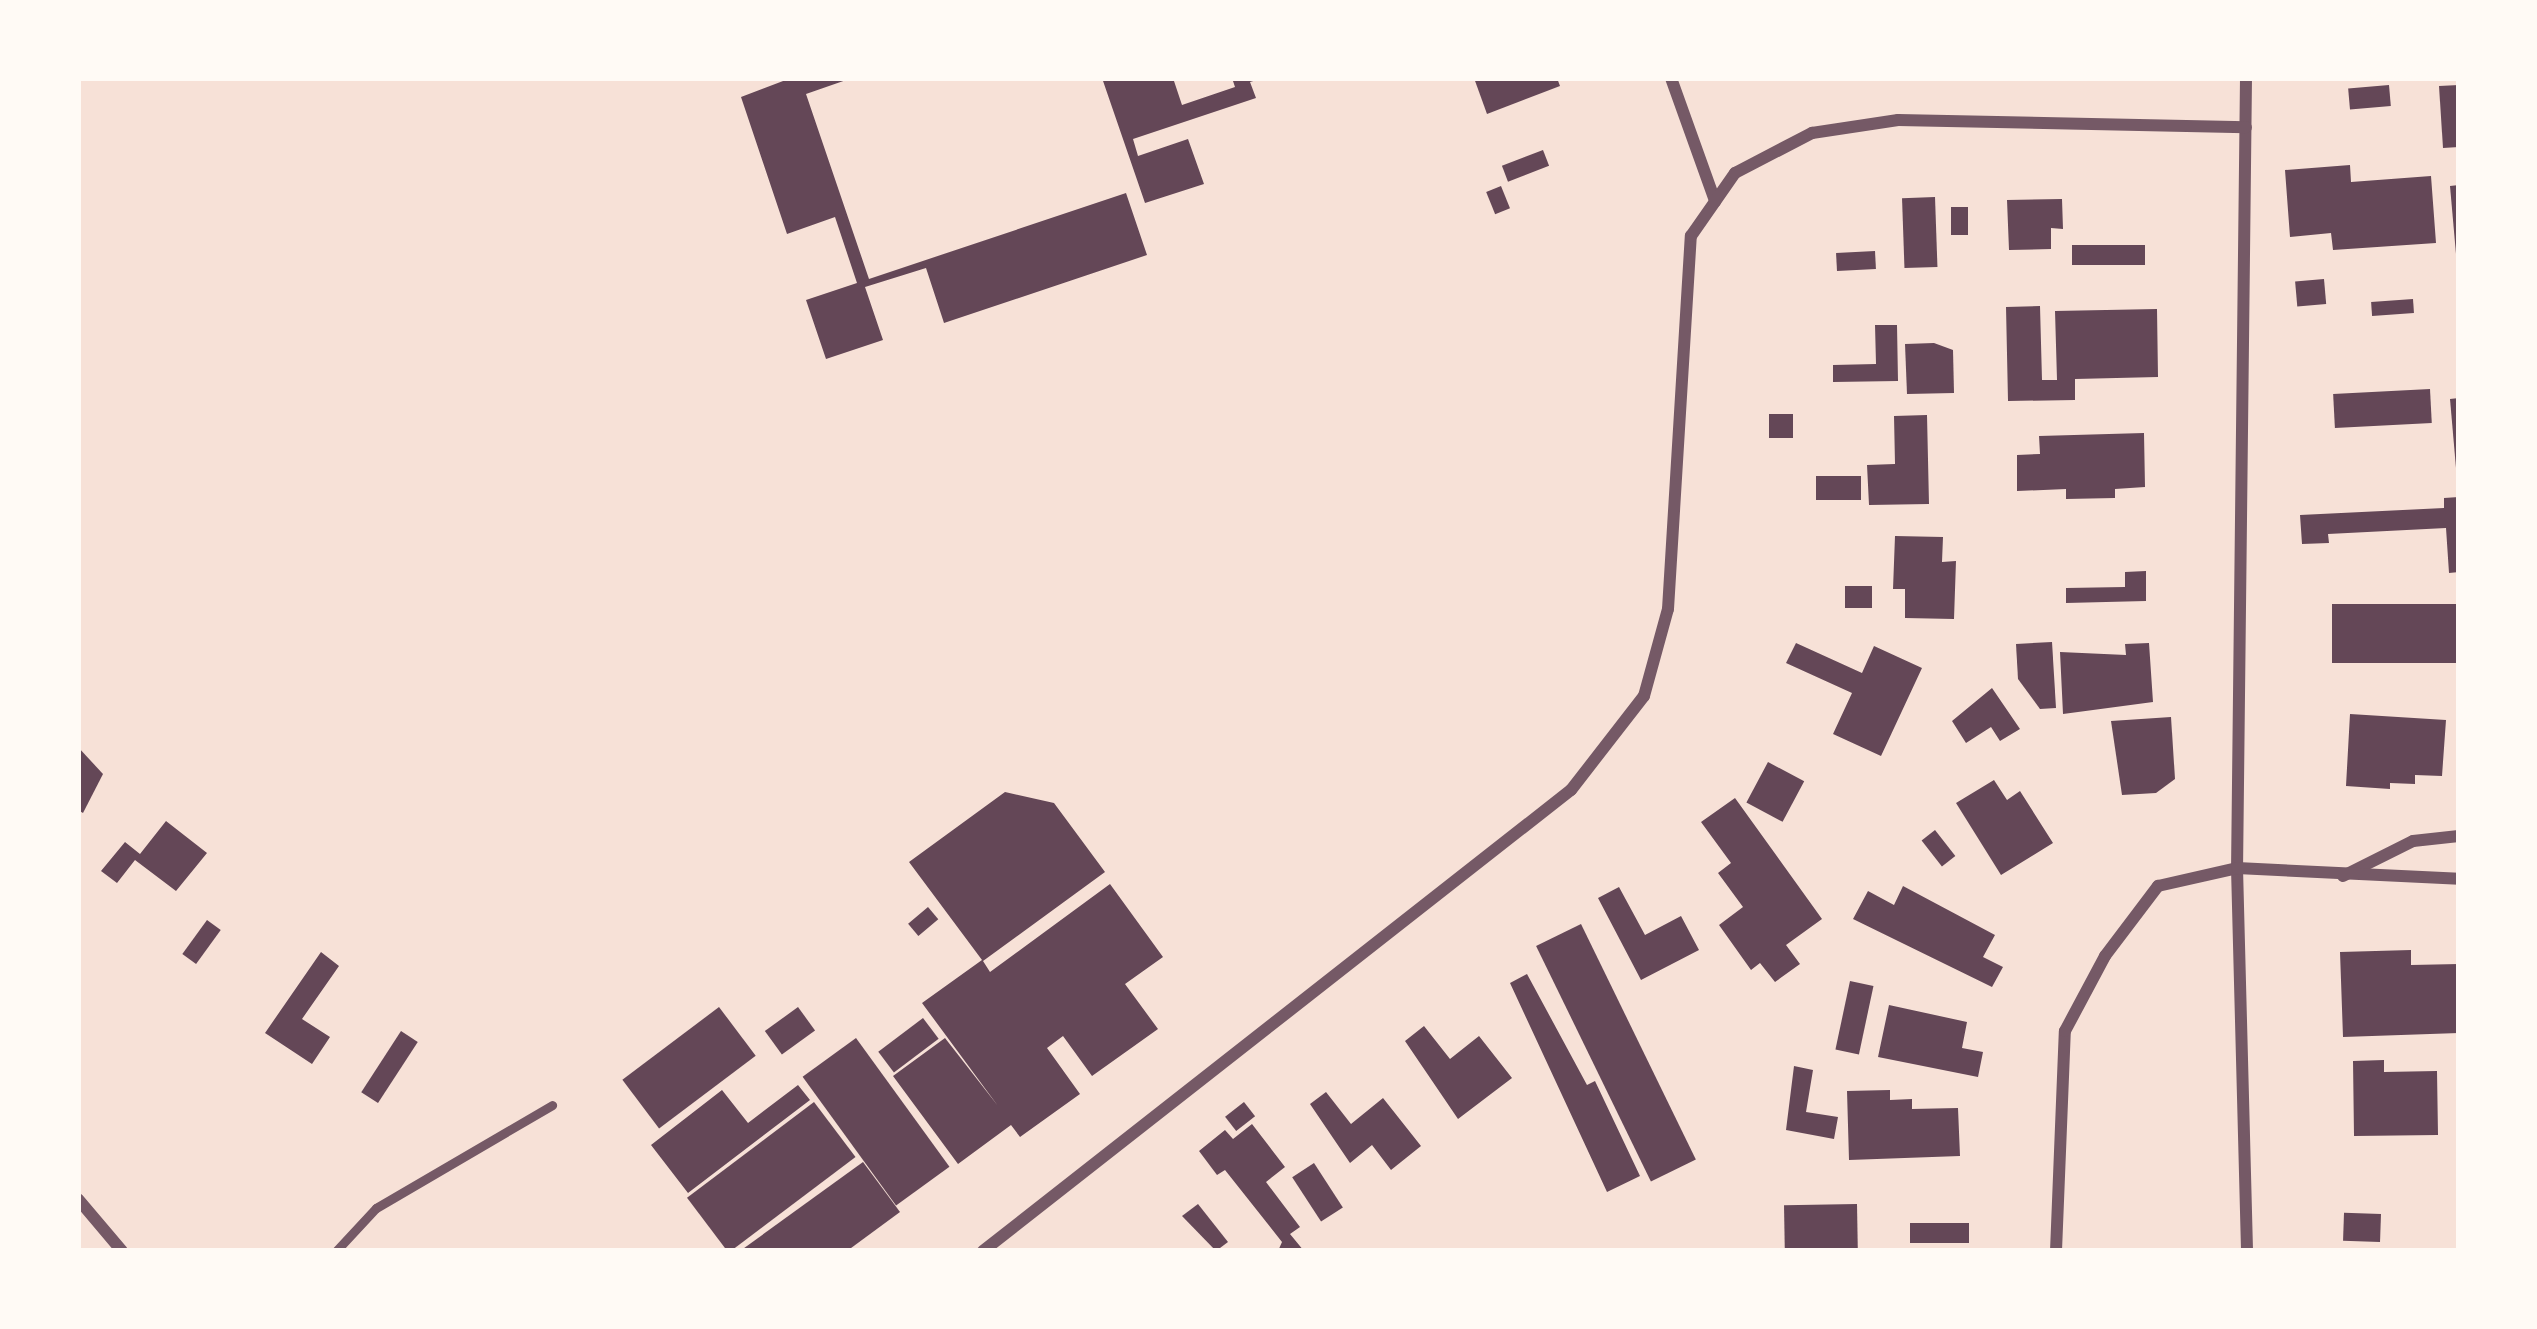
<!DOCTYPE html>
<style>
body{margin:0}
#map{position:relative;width:2537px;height:1329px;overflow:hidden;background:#f7e1d7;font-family:"Public Sans",sans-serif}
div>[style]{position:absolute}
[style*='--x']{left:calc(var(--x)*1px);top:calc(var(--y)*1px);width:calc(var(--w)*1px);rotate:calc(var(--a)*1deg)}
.building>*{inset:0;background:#644757;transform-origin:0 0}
.service>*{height:9px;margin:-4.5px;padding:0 4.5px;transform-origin:4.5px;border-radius:4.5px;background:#755966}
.minor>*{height:12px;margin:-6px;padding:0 6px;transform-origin:6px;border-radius:6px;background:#755966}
span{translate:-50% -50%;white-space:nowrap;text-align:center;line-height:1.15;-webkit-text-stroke:9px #fffaf5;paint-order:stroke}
.frame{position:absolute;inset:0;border:81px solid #fffaf5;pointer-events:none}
</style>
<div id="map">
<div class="building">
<div style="clip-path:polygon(791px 78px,852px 78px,806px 94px,869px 279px,1126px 193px,1147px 255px,944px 323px,926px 268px,865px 287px,883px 340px,826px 359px,806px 300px,857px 283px,835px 217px,787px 234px,741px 97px)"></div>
<div style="clip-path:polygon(1102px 78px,1173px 78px,1182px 105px,1235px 87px,1232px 78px,1260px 79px,1250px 82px,1256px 98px,1133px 139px,1138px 156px,1188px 139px,1204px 184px,1145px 203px)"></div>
<div style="clip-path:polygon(1474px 78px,1557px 78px,1560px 86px,1487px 114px)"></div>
<div style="left:2389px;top:85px;width:21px;height:41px;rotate:85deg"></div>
<div style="clip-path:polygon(2459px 85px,2459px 147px,2443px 148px,2439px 86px)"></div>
<div style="left:1543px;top:150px;width:17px;height:44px;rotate:69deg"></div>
<div style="clip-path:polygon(2350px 165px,2351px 182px,2431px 176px,2436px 243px,2333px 250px,2331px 233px,2290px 237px,2285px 170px)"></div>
<div style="clip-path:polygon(2459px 185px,2459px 253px,2456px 254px,2450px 186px)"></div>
<div style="left:1501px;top:186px;width:24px;height:16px;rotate:68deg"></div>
<div style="left:1935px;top:197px;width:70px;height:33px;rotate:88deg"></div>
<div style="clip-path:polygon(2062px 199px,2063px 229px,2051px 228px,2051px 249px,2009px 250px,2007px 200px)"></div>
<div style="left:1968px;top:207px;width:28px;height:17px;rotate:90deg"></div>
<div style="left:2145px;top:245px;width:20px;height:73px;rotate:90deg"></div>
<div style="left:1875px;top:251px;width:18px;height:39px;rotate:87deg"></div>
<div style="left:2324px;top:279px;width:25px;height:29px;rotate:85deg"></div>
<div style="left:2413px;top:299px;width:14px;height:42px;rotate:86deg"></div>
<div style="clip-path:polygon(2040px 306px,2042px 380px,2057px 380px,2055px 311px,2157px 309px,2158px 377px,2075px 379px,2075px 400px,2008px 401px,2006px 307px)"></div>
<div style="clip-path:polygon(1875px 325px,1897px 325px,1898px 381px,1833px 382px,1833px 365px,1876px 364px)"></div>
<div style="clip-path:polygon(1934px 343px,1953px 350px,1954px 393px,1907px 394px,1905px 344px)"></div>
<div style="left:2430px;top:389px;width:34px;height:97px;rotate:87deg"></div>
<div style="clip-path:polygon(2459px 398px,2459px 468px,2456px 468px,2450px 399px)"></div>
<div style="left:1769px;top:414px;width:24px;height:24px"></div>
<div style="clip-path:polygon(1927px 415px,1929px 504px,1869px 505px,1867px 465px,1895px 464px,1894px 416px)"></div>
<div style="clip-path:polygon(2144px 433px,2145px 487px,2115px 489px,2115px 498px,2066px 499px,2066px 489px,2017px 491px,2017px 455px,2040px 454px,2039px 436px)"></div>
<div style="left:1861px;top:476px;width:24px;height:45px;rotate:90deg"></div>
<div style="clip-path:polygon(2459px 497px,2459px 572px,2449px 573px,2446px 528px,2328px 534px,2329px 543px,2302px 544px,2300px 515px,2444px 508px,2444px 498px)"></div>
<div style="clip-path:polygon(1895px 536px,1943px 537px,1942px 562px,1956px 561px,1954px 619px,1905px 618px,1905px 589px,1893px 589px)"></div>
<div style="clip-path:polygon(2146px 571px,2146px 601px,2066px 603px,2066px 588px,2125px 587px,2125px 572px)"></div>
<div style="left:1845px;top:586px;width:27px;height:22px"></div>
<div style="left:2459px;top:604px;width:59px;height:127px;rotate:90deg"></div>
<div style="clip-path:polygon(2052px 642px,2056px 708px,2040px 709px,2018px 679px,2016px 644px)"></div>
<div style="clip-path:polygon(1796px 643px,1862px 673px,1874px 646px,1922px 668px,1881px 756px,1833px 734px,1852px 693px,1786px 663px)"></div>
<div style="clip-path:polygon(2149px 643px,2153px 702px,2063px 714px,2060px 652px,2126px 655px,2125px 644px)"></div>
<div style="clip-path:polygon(1992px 688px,2020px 729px,2000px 741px,1991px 727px,1966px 743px,1952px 721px)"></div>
<div style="clip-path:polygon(2350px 714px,2446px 720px,2442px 776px,2415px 775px,2415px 784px,2390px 783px,2390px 789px,2346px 786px)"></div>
<div style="clip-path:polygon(2171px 717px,2175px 779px,2156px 793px,2122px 795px,2111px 721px)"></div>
<div style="clip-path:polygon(78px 747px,103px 774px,83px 813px,78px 810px)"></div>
<div style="left:1768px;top:762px;width:41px;height:46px;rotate:28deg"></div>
<div style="clip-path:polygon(1994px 780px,2007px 800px,2020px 791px,2053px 843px,2001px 875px,1956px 803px)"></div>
<div style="clip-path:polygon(1005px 792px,1054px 803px,1105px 872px,983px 961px,990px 972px,1110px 884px,1163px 957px,1125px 984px,1158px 1029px,1092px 1076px,1063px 1036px,1047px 1048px,1080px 1094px,1020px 1137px,1011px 1125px,958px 1164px,893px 1076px,945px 1038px,998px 1106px,922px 1003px,982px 960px,909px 862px)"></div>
<div style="clip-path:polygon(1735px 798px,1822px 919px,1786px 945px,1800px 964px,1775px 982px,1760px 963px,1751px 970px,1719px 925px,1743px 907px,1718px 873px,1731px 863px,1701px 822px)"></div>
<div style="clip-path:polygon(166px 821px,207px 853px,176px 891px,135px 860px,117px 883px,101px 871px,125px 842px,140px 854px)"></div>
<div style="left:1935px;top:830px;width:33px;height:17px;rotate:52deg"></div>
<div style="clip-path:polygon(1903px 886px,1995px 935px,1983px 957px,2003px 967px,1992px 987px,1853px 919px,1868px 891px,1894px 905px)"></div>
<div style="clip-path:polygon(1619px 887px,1645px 935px,1681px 916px,1699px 950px,1641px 980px,1598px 898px)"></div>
<div style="left:928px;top:907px;width:16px;height:26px;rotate:50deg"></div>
<div style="left:207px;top:920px;width:17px;height:42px;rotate:36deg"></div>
<div style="left:1581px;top:924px;width:262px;height:50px;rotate:64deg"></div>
<div style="clip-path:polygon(2411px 950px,2411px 965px,2459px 964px,2459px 1033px,2343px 1037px,2340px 952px)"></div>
<div style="clip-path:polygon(321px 952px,339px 966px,302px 1019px,330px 1037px,312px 1064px,265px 1033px)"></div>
<div style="clip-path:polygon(1527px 974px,1587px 1085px,1595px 1081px,1640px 1176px,1607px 1192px,1510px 983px)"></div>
<div style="left:1850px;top:981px;width:24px;height:70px;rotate:12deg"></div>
<div style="clip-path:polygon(1889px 1005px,1967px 1022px,1962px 1048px,1983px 1052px,1978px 1077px,1878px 1057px)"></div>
<div style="left:719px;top:1007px;width:61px;height:121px;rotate:53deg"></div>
<div style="left:798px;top:1007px;width:29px;height:41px;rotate:54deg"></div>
<div style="left:923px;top:1018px;width:26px;height:56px;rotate:53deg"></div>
<div style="clip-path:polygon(1424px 1026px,1450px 1059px,1479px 1036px,1512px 1078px,1458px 1119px,1405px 1041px)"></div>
<div style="left:401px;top:1031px;width:20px;height:73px;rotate:33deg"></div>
<div style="left:856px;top:1038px;width:159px;height:66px;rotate:54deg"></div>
<div style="clip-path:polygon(2384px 1060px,2384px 1072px,2437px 1071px,2438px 1135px,2354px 1136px,2353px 1061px)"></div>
<div style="clip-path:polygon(1794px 1066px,1813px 1070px,1806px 1112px,1838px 1117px,1834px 1139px,1786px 1130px)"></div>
<div style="clip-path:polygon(798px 1085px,810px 1100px,688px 1193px,651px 1145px,722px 1090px,748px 1123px)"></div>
<div style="clip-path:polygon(1890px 1090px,1890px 1100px,1912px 1099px,1912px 1109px,1958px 1108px,1960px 1156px,1849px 1160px,1847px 1091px)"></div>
<div style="clip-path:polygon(1326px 1092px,1351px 1124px,1383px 1098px,1421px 1146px,1391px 1170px,1372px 1145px,1350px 1163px,1310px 1104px)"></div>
<div style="left:814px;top:1102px;width:69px;height:159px;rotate:53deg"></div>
<div style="left:1244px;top:1102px;width:18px;height:24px;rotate:52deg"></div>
<div style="clip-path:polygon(1252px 1124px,1285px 1167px,1266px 1182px,1300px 1227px,1290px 1234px,1304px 1251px,1278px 1251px,1282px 1242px,1225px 1170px,1217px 1175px,1199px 1151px,1225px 1130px,1233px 1139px)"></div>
<div style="clip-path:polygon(863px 1162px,900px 1212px,847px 1251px,740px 1251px)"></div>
<div style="left:1314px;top:1163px;width:53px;height:26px;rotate:57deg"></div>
<div style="clip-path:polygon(1198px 1204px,1228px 1242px,1216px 1251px,1182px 1216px)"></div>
<div style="left:1857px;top:1204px;width:47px;height:73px;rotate:89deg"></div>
<div style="left:2381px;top:1214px;width:28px;height:37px;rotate:92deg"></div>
<div style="left:1969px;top:1223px;width:20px;height:59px;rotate:90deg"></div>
</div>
<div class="service">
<div style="--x:336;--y:1251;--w:59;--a:-47.1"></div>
<div style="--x:376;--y:1208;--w:204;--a:-30.3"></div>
</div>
<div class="minor">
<div style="--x:1671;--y:78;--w:131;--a:70.3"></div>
<div style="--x:2246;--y:78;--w:790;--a:90.65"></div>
<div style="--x:2237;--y:868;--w:383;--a:88.5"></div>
<div style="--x:2343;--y:876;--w:78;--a:-26.6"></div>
<div style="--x:2413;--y:841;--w:46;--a:-6.2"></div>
<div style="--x:78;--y:1199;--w:68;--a:49.8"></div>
<div style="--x:983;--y:1251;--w:747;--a:-38.1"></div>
<div style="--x:1571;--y:790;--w:119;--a:-52.2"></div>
<div style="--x:1644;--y:696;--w:90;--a:-74.6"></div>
<div style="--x:1668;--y:609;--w:374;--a:-86.5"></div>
<div style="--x:1691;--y:236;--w:77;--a:-55.1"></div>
<div style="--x:1735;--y:173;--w:87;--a:-27.5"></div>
<div style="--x:1812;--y:133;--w:87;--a:-8.6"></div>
<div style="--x:1898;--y:120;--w:348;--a:1.2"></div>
<div style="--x:2056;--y:1251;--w:220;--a:-87.7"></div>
<div style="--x:2065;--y:1031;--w:85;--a:-61.9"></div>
<div style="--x:2105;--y:956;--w:88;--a:-52.9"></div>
<div style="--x:2158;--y:886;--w:81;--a:-12.8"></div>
<div style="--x:2237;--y:868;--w:222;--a:2.8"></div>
</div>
<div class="frame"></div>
</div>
